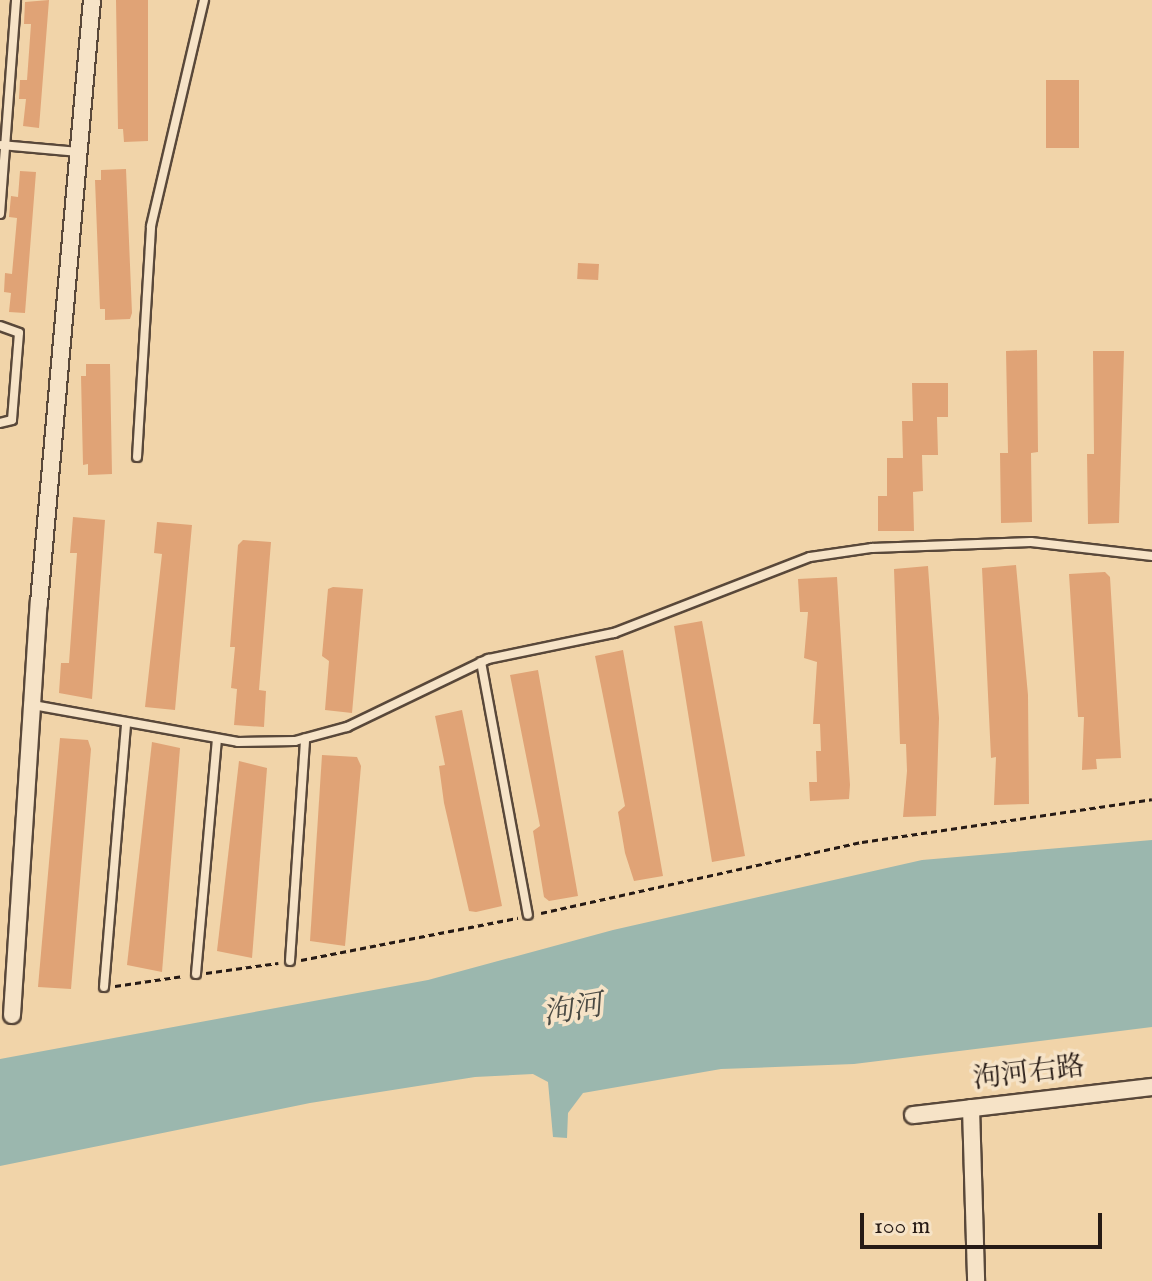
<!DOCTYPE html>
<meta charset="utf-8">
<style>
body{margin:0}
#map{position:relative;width:1152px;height:1281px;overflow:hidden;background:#f1d4a9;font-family:"IM FELL English","Noto Serif SC",serif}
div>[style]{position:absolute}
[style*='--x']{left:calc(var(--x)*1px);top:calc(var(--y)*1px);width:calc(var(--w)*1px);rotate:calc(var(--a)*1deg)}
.water>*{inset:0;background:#9bb7ae}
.building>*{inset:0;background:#e0a376;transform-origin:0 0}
.path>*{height:3px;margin-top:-1.5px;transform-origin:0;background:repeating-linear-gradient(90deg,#261a15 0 6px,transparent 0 10px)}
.roads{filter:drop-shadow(2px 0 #59483a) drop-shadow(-2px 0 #59483a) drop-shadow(0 2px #59483a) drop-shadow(0 -2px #59483a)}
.lane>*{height:8px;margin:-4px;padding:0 4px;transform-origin:4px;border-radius:4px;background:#f6e3c7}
.street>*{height:16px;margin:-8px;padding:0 8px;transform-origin:8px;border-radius:8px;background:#f6e3c7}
span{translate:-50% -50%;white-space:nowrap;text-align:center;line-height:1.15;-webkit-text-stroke:7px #f6e3c7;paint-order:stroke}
.street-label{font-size:28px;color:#261a15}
.water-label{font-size:30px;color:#494943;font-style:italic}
.scale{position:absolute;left:860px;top:1213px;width:242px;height:36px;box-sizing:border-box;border:4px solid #261a15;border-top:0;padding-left:10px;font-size:24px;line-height:28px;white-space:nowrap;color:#261a15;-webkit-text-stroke:6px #f6e3c7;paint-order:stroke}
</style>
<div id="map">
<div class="water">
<div style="clip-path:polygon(1152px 840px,1152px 1027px,854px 1064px,721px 1069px,583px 1093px,568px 1113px,567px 1138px,553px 1137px,548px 1082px,533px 1074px,475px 1077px,310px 1103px,0 1166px,0 1059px,428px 980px,613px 930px,922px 860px)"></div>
</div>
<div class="building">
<div style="clip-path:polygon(49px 0,39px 128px,23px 126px,26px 99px,19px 99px,20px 80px,27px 80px,31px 24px,24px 24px,25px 2px)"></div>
<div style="clip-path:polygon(116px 0,148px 0,148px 141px,124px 142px,123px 129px,118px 129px)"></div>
<div style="left:1046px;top:80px;width:33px;height:68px"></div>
<div style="clip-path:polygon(126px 169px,132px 313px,130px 319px,105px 320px,105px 309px,100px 309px,95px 180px,101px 180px,101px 170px)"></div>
<div style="clip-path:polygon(20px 171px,36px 172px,25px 313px,9px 312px,11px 293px,4px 292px,5px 273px,12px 274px,17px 218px,9px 217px,11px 196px,18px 197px)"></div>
<div style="left:578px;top:263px;width:21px;height:16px;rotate:3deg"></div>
<div style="clip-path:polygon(1037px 350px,1038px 452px,1031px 453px,1032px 522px,1001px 523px,1000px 453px,1008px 453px,1006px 351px)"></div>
<div style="clip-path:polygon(1093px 351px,1124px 351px,1119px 523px,1088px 524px,1087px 454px,1094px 454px)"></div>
<div style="clip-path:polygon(86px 364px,110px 364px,112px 474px,88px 475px,88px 464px,83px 465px,81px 376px,86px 376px)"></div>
<div style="clip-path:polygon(912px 383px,948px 383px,948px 417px,937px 417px,938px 455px,922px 455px,923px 491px,913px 492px,914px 531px,878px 531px,878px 496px,887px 496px,887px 458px,903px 458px,902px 421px,913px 421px)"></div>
<div style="clip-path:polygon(73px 517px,105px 520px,92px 699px,59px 693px,61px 663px,69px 663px,77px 553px,70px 553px)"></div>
<div style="clip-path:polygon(157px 522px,192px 525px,175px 710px,145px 707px,162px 554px,154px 553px)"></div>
<div style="clip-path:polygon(243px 540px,271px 542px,259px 690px,266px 691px,264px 727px,234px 725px,237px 689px,231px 688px,235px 647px,230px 647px,238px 545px)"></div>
<div style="clip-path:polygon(1016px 565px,1028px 695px,1029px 804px,994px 805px,996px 757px,991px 758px,982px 568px)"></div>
<div style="clip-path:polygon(928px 566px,939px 718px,936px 816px,903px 817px,907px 771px,906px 744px,900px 744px,894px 569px)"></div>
<div style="clip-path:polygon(1105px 572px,1110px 577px,1121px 758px,1096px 759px,1097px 769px,1082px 770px,1084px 717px,1078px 717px,1069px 574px)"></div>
<div style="clip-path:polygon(837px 577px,850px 785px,849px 799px,810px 801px,809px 782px,817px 782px,816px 751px,821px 751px,820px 724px,813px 724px,817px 662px,804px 658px,808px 612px,800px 612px,798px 579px)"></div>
<div style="clip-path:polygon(333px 587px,363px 589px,352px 713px,325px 710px,329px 661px,322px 656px,328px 589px)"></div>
<div style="clip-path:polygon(702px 621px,745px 856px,712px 862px,674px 626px)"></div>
<div style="clip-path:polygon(623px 650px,663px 876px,634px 881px,625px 853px,618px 812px,625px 806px,595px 656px)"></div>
<div style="clip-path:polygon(538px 670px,578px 896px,549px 901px,544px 897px,533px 831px,540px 826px,510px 675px)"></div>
<div style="clip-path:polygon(462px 710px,502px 906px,476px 912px,469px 911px,444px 803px,439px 766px,445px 765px,435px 716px)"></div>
<div style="clip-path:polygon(60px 738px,88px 740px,91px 749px,71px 989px,38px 987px)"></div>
<div style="clip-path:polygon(152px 742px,180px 748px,162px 972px,127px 965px)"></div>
<div style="clip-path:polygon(322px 755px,357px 757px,361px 766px,345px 946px,310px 941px)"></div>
<div style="clip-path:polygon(239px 761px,267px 768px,252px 958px,217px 951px)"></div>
</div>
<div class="path">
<div style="--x:541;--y:913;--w:329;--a:-12.5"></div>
<div style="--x:862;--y:842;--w:293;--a:-8.4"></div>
<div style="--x:301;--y:960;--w:221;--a:-11"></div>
<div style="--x:206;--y:973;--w:73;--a:-7.9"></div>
<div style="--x:115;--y:986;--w:69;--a:-8.4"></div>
</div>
<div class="roads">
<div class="lane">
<div style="--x:1;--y:145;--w:77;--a:5.2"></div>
<div style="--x:0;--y:214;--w:215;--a:-85.7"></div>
<div style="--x:0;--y:326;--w:20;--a:20"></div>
<div style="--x:19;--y:333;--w:87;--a:94.6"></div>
<div style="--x:12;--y:420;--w:12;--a:166"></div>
<div style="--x:137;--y:457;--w:231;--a:-86.5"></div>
<div style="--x:151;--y:226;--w:232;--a:-76.8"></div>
<div style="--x:481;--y:662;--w:257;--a:79.5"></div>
<div style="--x:33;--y:705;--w:208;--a:10.2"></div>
<div style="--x:238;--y:742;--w:57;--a:-1"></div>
<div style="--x:295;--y:741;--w:54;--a:-15.1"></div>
<div style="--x:347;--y:727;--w:157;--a:-25.7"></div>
<div style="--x:488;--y:659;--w:129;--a:-11.7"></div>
<div style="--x:614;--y:633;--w:210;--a:-21.2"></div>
<div style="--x:810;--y:557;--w:63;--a:-8.3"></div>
<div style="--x:872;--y:548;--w:159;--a:-2.2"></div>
<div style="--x:1031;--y:542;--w:122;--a:6.6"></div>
<div style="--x:290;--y:961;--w:223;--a:-86.1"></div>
<div style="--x:196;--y:974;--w:236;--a:-84.9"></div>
<div style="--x:104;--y:987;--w:265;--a:-85.2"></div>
</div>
<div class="street">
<div style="--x:12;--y:1015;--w:413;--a:-86.3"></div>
<div style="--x:39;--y:603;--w:605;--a:-84.98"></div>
<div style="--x:971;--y:1108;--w:173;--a:88.3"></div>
<div style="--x:913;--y:1115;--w:241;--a:-6.7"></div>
</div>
</div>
<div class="street-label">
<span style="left:1029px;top:1074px;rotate:-7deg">泃河右路</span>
</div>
<div class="water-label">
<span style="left:573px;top:1011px;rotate:-10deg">泃河</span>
</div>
<div class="scale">100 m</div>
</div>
